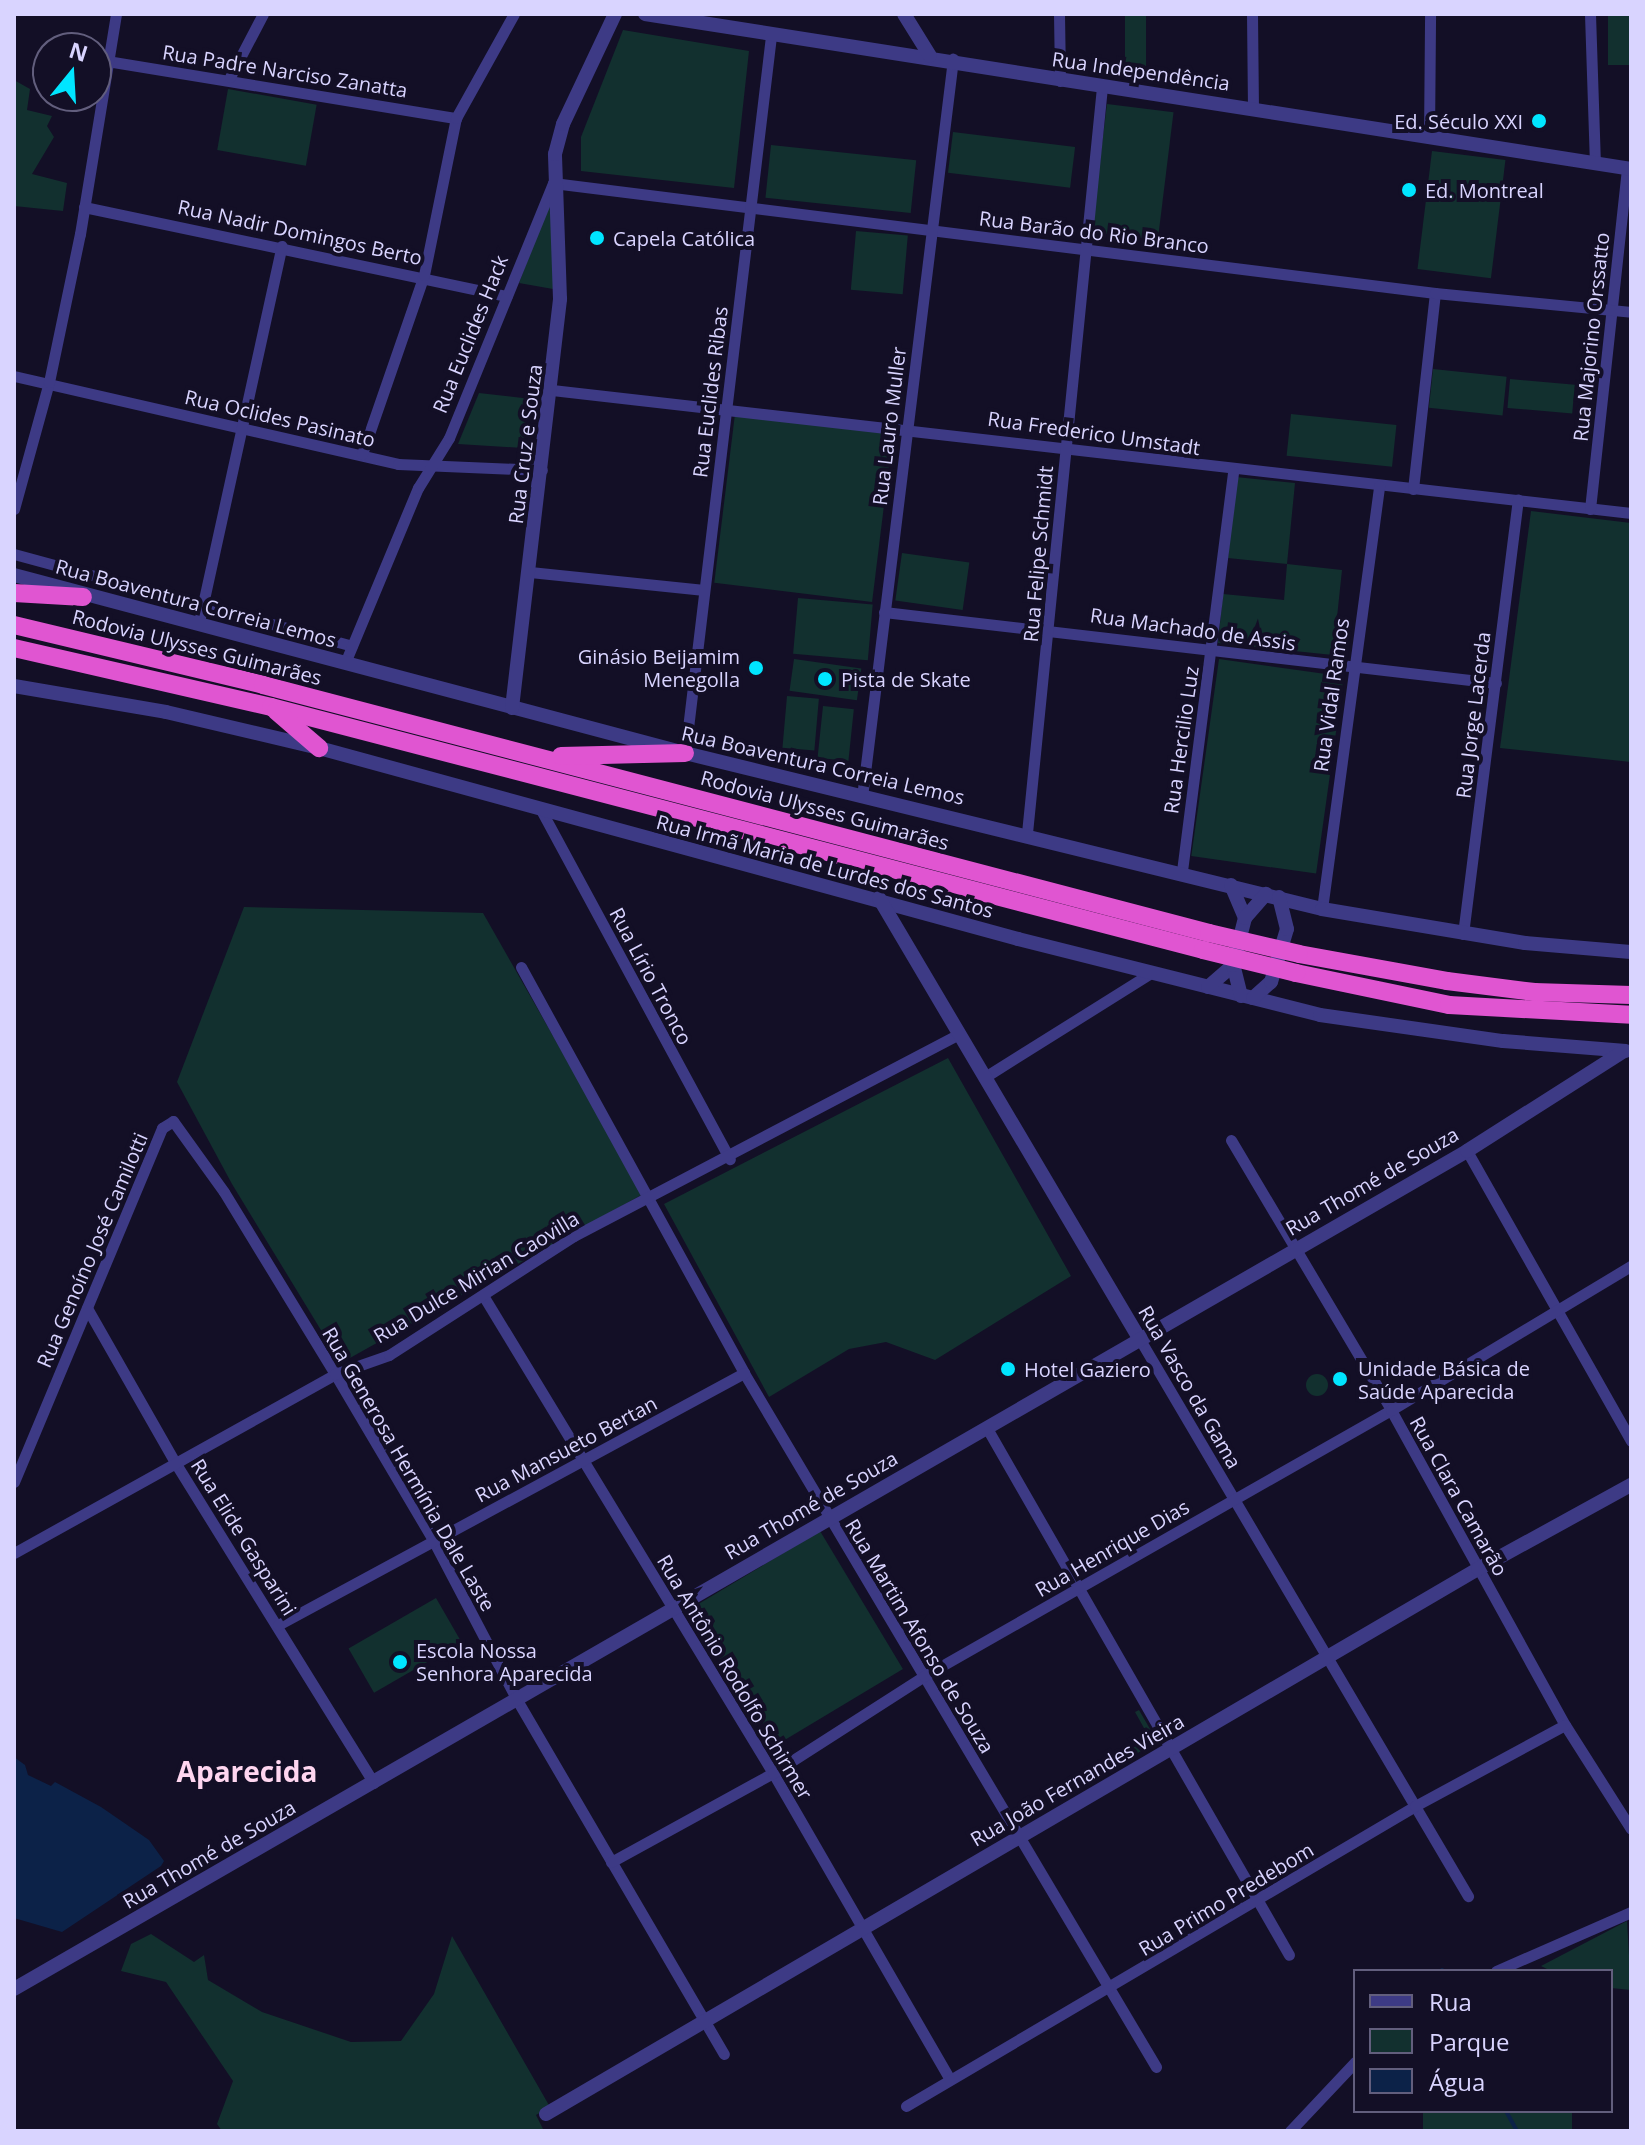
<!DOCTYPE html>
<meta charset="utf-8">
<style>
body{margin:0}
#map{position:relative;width:1645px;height:2145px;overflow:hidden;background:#130f26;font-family:"Open Sans",sans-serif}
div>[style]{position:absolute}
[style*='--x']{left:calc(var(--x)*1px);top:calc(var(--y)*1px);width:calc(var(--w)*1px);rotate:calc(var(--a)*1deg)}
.green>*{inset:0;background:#12302f;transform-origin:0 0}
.round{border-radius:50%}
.water>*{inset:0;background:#0c2248}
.stream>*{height:4px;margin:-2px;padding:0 2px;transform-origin:2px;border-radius:2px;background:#0c2248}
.minor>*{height:11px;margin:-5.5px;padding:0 5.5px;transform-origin:5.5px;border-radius:5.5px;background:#3d3a85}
.tertiary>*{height:14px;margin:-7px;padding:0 7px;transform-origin:7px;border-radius:7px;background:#3d3a85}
.trunk>*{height:18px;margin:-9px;padding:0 9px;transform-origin:9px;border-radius:9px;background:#e055d1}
.trunk-bridge>*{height:18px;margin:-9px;padding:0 9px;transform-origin:9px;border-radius:9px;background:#e055d1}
.dots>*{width:22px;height:22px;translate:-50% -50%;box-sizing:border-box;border:4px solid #130f26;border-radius:50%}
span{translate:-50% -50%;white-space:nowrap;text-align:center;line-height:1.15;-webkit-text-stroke:8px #130f26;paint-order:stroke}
.street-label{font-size:20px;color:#d9d4ff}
.poi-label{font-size:20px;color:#d9d4ff}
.right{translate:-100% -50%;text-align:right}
.left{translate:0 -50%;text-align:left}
.district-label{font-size:28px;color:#ffd6f0;font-weight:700}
.frame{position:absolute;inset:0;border:16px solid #d9d4ff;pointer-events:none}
.legend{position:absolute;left:1353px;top:1969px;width:260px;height:144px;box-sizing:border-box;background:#130f26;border:2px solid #625e7d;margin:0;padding:10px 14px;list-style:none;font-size:24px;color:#d9d4ff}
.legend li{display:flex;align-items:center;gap:16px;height:40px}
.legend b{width:40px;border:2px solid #625e7d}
.north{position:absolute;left:32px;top:32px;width:80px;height:80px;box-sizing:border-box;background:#130f26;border:2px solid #625e7d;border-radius:50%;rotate:18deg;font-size:22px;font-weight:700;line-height:32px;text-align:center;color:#d9d4ff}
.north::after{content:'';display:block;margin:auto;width:28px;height:36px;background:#00e5ff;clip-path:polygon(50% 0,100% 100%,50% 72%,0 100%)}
</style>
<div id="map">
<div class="green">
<div style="left:1125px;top:14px;width:21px;height:56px"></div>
<div style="left:1608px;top:14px;width:23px;height:51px"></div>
<div style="clip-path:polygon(623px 30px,749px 51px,734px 188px,581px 171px,581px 137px)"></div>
<div style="clip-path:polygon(14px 80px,30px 89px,27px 110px,52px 116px,47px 126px,54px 137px,32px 174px,67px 183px,63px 211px,14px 206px)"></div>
<div style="left:228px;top:89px;width:90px;height:62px;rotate:10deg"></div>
<div style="left:1107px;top:104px;width:67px;height:129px;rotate:7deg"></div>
<div style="left:953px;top:132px;width:123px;height:41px;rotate:7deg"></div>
<div style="left:771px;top:145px;width:146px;height:53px;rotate:6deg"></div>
<div style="left:1432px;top:151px;width:74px;height:119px;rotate:7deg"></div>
<div style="clip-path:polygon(554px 190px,553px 289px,519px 283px)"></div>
<div style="left:856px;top:231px;width:52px;height:59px;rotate:5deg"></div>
<div style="left:1433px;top:369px;width:74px;height:39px;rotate:6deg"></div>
<div style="left:1510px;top:379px;width:65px;height:29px;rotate:5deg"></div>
<div style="clip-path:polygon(479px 393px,531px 399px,523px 448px,458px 444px)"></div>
<div style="left:735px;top:414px;width:159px;height:170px;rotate:7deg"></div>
<div style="left:1291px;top:414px;width:106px;height:42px;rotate:6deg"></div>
<div style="clip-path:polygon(1236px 477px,1295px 483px,1287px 564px,1342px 570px,1333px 655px,1218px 643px,1223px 594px,1284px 600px,1287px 564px,1228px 558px)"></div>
<div style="clip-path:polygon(1531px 511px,1631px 523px,1631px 762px,1500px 748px)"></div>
<div style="left:902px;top:553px;width:68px;height:48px;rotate:8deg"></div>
<div style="left:798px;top:598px;width:75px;height:56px;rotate:5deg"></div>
<div style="left:794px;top:659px;width:68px;height:32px;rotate:8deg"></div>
<div style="left:1219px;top:659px;width:126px;height:199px;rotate:8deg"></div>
<div style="left:787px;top:696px;width:32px;height:52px;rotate:5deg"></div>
<div style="left:823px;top:706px;width:31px;height:52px;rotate:6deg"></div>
<div style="clip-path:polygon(244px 907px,483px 913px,643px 1194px,341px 1363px,232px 1184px,177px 1082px)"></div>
<div style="clip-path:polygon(948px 1058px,1071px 1276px,935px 1360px,886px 1342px,849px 1349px,769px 1397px,664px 1204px)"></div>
<div class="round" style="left:1306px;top:1374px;width:22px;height:22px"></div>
<div style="left:820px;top:1531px;width:161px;height:152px;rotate:59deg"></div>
<div style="left:436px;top:1598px;width:51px;height:101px;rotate:60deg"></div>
<div style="clip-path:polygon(1139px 1710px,1157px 1741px,1125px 1761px,1121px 1750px,1127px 1752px,1149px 1737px,1135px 1712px)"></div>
<div style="clip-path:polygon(1627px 1921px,1631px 1990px,1611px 1988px,1611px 1971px,1551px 1971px,1541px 1966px)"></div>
<div style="clip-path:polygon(151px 1934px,194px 1962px,204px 1955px,208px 1980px,262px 2012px,351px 2042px,401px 2041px,434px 1994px,452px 1936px,550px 2107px,536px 2115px,544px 2131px,222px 2131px,217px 2124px,233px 2081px,166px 1982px,121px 1971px,131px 1944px)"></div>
<div style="left:1423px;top:2111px;width:149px;height:21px"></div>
</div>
<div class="water">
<div style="clip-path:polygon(14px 1757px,25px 1765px,28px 1775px,51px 1786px,55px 1782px,101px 1807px,149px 1840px,164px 1861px,161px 1866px,62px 1932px,14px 1918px)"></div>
</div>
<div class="stream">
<div style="--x:1442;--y:1970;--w:1;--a:45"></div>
<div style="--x:1506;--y:2111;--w:23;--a:61"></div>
</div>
<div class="minor">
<div style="--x:1059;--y:14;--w:67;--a:89.1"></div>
<div style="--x:1252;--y:14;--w:94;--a:89.4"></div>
<div style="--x:1590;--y:14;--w:148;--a:88.1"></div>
<div style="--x:107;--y:61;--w:354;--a:9.3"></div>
<div style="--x:230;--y:77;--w:71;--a:-62.4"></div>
<div style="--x:1429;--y:138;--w:124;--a:-89.5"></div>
<div style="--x:84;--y:207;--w:432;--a:11.9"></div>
<div style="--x:14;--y:376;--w:394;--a:12.9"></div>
<div style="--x:398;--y:464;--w:144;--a:2.4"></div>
<div style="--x:552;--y:390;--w:1086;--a:6.5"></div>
<div style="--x:362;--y:454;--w:189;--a:-70.9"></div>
<div style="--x:424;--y:275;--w:160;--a:-78.5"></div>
<div style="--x:456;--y:118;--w:119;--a:-60.9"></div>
<div style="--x:1413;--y:489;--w:197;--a:-83.6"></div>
<div style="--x:14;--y:509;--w:132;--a:-74.6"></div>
<div style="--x:49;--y:382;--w:151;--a:-78.2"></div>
<div style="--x:80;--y:234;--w:223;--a:-80.7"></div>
<div style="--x:1590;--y:509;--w:343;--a:-83.8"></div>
<div style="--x:14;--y:554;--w:350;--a:15.2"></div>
<div style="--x:530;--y:572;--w:175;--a:5.9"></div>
<div style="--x:884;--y:612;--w:616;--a:6.62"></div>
<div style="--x:199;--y:622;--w:385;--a:-77.6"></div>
<div style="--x:345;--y:663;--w:190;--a:-67.4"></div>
<div style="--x:418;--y:488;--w:59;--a:-58.2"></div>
<div style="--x:449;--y:438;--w:275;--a:-67.8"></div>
<div style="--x:553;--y:183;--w:889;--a:7.11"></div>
<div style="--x:1435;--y:293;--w:197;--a:5.5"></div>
<div style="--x:685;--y:753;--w:722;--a:-83.16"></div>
<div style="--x:862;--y:797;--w:744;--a:-82.97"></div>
<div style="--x:541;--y:810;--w:397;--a:61.6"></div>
<div style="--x:1027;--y:833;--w:750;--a:-84.26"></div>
<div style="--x:1182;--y:871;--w:403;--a:-82.7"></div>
<div style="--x:1322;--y:909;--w:427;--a:-82.3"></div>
<div style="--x:1463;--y:934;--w:438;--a:-82.8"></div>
<div style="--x:521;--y:967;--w:463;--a:61.2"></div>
<div style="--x:744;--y:1373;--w:807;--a:59.3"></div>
<div style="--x:985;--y:1077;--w:196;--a:-32.1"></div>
<div style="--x:1231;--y:1140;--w:314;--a:59.3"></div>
<div style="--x:1391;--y:1410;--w:360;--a:61.1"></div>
<div style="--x:1565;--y:1725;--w:123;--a:57.6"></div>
<div style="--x:1467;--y:1151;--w:333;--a:60.5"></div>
<div style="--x:484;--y:1297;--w:557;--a:58.74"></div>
<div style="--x:773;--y:1773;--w:354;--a:60"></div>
<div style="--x:87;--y:1308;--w:180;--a:60.3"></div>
<div style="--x:176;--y:1464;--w:375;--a:58.2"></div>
<div style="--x:1139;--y:1338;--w:648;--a:59.48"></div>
<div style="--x:988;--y:1430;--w:605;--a:60.17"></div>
<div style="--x:14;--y:1482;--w:384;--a:-67.3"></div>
<div style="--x:162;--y:1128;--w:13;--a:-32"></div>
<div style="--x:173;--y:1121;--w:87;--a:54.3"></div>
<div style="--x:224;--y:1192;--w:213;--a:58.6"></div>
<div style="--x:335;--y:1374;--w:193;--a:59.4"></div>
<div style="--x:433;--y:1540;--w:181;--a:62.3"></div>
<div style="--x:517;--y:1700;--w:410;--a:59.7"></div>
<div style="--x:14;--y:1553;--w:368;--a:-29.1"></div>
<div style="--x:335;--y:1374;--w:57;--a:-19.4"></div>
<div style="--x:389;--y:1355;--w:220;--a:-32.8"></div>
<div style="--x:574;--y:1236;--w:434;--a:-27.7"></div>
<div style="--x:278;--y:1625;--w:530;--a:-28.4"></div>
<div style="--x:611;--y:1862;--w:185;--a:-28.8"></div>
<div style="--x:773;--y:1773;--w:179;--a:-32.7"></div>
<div style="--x:924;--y:1676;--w:537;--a:-29.67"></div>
<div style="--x:1391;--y:1410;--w:280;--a:-31"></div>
<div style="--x:1496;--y:1971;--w:147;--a:-23.6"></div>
<div style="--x:906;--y:2106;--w:591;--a:-30.51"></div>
<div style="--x:1415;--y:1806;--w:170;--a:-28.4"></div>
<div style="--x:1290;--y:2131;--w:95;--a:-46.7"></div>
</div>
<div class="tertiary">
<div style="--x:645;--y:14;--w:998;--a:8.93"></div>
<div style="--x:904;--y:14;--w:49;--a:58.2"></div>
<div style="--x:14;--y:575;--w:694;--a:14.86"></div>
<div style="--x:685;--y:753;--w:656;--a:13.76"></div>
<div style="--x:1322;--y:909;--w:206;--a:9.5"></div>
<div style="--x:1525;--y:943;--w:106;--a:4.9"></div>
<div style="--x:14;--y:686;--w:154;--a:9.7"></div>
<div style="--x:166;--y:712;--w:157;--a:13.2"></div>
<div style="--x:319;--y:748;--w:725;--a:15.28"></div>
<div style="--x:1018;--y:939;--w:311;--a:14.1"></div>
<div style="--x:1320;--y:1015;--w:185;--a:8.1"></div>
<div style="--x:1503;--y:1041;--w:123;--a:4.6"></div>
<div style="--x:512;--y:708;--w:412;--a:-83.3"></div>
<div style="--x:560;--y:299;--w:145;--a:-92"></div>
<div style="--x:555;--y:154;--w:31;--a:-75"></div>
<div style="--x:563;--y:124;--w:122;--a:-64.7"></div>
<div style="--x:1231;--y:885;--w:36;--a:67"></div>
<div style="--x:879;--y:898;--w:511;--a:59.42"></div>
<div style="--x:1208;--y:987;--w:33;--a:-41"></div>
<div style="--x:1241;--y:996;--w:32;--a:-104"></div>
<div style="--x:1233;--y:965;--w:49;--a:-75.7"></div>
<div style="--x:1245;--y:918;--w:32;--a:-49"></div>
<div style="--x:1253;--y:998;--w:24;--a:-42"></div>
<div style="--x:1271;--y:982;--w:55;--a:-73.2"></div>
<div style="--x:1287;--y:929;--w:33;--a:-104"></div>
<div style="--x:14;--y:1989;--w:1677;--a:-29.97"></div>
<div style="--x:1467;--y:1151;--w:186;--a:-32.5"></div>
<div style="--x:546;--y:2114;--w:1080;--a:-30.32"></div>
<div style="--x:1478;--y:1569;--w:175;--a:-28.8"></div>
</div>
<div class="trunk">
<div style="--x:14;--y:593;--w:69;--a:3.3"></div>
<div style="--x:14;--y:625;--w:256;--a:13.5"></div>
<div style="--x:263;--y:685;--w:978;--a:14.69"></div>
<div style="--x:14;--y:648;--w:264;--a:12.9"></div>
<div style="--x:271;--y:707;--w:963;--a:14.61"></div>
<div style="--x:276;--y:711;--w:57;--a:40.7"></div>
<div style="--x:561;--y:756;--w:124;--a:-1.4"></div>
<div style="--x:1299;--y:954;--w:150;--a:10.3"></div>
<div style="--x:1447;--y:981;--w:88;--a:7.2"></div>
<div style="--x:1534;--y:992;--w:97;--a:1.8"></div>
<div style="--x:1296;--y:973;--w:156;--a:11.8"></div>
<div style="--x:1449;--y:1005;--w:182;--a:3.1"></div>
</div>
<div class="trunk-bridge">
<div style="--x:1209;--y:933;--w:92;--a:13.1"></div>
<div style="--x:1203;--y:950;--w:96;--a:13.9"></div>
</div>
<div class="dots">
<div style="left:1539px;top:121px;background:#00e5ff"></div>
<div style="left:1409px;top:190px;background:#00e5ff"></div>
<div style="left:597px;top:238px;background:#00e5ff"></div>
<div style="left:756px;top:668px;background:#00e5ff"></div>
<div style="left:825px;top:679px;background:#00e5ff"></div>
<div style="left:1008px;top:1369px;background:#00e5ff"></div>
<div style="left:1340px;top:1379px;background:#00e5ff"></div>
<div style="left:400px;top:1662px;background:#00e5ff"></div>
</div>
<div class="street-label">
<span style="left:285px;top:71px;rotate:9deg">Rua Padre Narciso Zanatta</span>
<span style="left:1141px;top:71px;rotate:8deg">Rua Independência</span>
<span style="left:300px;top:232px;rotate:12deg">Rua Nadir Domingos Berto</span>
<span style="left:1094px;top:232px;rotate:7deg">Rua Barão do Rio Branco</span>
<span style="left:470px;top:334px;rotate:-68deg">Rua Euclides Hack</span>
<span style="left:1591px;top:337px;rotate:-84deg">Rua Majorino Orssatto</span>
<span style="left:710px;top:392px;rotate:-83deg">Rua Euclides Ribas</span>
<span style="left:280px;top:418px;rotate:13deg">Rua Oclides Pasinato</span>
<span style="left:889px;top:426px;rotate:-83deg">Rua Lauro Muller</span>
<span style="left:1094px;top:433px;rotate:8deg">Rua Frederico Umstadt</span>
<span style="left:525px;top:444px;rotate:-83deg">Rua Cruz e Souza</span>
<span style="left:1038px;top:554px;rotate:-85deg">Rua Felipe Schmidt</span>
<span style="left:196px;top:603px;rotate:15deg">Rua Boaventura Correia Lemos</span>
<span style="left:1193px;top:629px;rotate:8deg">Rua Machado de Assis</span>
<span style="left:197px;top:647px;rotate:14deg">Rodovia Ulysses Guimarães</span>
<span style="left:1331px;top:695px;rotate:-82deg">Rua Vidal Ramos</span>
<span style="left:1473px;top:715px;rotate:-83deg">Rua Jorge Lacerda</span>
<span style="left:1181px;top:740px;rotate:-82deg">Rua Hercilio Luz</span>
<span style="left:823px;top:765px;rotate:13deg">Rua Boaventura Correia Lemos</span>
<span style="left:825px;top:810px;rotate:15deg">Rodovia Ulysses Guimarães</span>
<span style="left:825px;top:866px;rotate:15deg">Rua Irmã Maria de Lurdes dos Santos</span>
<span style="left:651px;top:976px;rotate:62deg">Rua Lírio Tronco</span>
<span style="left:1372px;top:1181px;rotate:-30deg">Rua Thomé de Souza</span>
<span style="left:92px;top:1250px;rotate:-67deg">Rua Genoíno José Camilotti</span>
<span style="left:476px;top:1277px;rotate:-31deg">Rua Dulce Mirian Caovilla</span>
<span style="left:1190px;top:1387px;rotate:60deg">Rua Vasco da Gama</span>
<span style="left:566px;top:1449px;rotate:-28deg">Rua Mansueto Bertan</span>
<span style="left:409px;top:1469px;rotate:60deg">Rua Generosa Hermínia Dale Laste</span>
<span style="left:1459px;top:1496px;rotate:61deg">Rua Clara Camarão</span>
<span style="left:811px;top:1505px;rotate:-30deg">Rua Thomé de Souza</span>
<span style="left:244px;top:1537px;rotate:58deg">Rua Elide Gasparini</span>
<span style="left:1112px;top:1548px;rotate:-30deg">Rua Henrique Dias</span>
<span style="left:920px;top:1636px;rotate:59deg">Rua Martim Afonso de Souza</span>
<span style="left:735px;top:1677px;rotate:59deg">Rua Antônio Rodolfo Schirmer</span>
<span style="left:1077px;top:1780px;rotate:-30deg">Rua João Fernandes Vieira</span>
<span style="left:209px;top:1854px;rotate:-30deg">Rua Thomé de Souza</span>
<span style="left:1226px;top:1899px;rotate:-31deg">Rua Primo Predebom</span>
</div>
<div class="poi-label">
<span class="right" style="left:1523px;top:121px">Ed. Século XXI</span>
<span class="left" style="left:1425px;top:190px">Ed. Montreal</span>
<span class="left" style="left:613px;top:238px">Capela Católica</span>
<span class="right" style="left:740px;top:668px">Ginásio Beijamim<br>Menegolla</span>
<span class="left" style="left:841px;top:679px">Pista de Skate</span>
<span class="left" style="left:1358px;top:1380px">Unidade Básica de<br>Saúde Aparecida</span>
<span class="left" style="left:1024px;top:1369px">Hotel Gaziero</span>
<span class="left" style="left:416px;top:1662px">Escola Nossa<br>Senhora Aparecida</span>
</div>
<div class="district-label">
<span style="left:247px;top:1771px">Aparecida</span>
</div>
<div class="frame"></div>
<ul class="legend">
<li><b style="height:10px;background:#3d3a85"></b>Rua</li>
<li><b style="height:22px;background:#12302f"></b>Parque</li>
<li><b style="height:22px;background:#0c2248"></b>Água</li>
</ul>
<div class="north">N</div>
</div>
